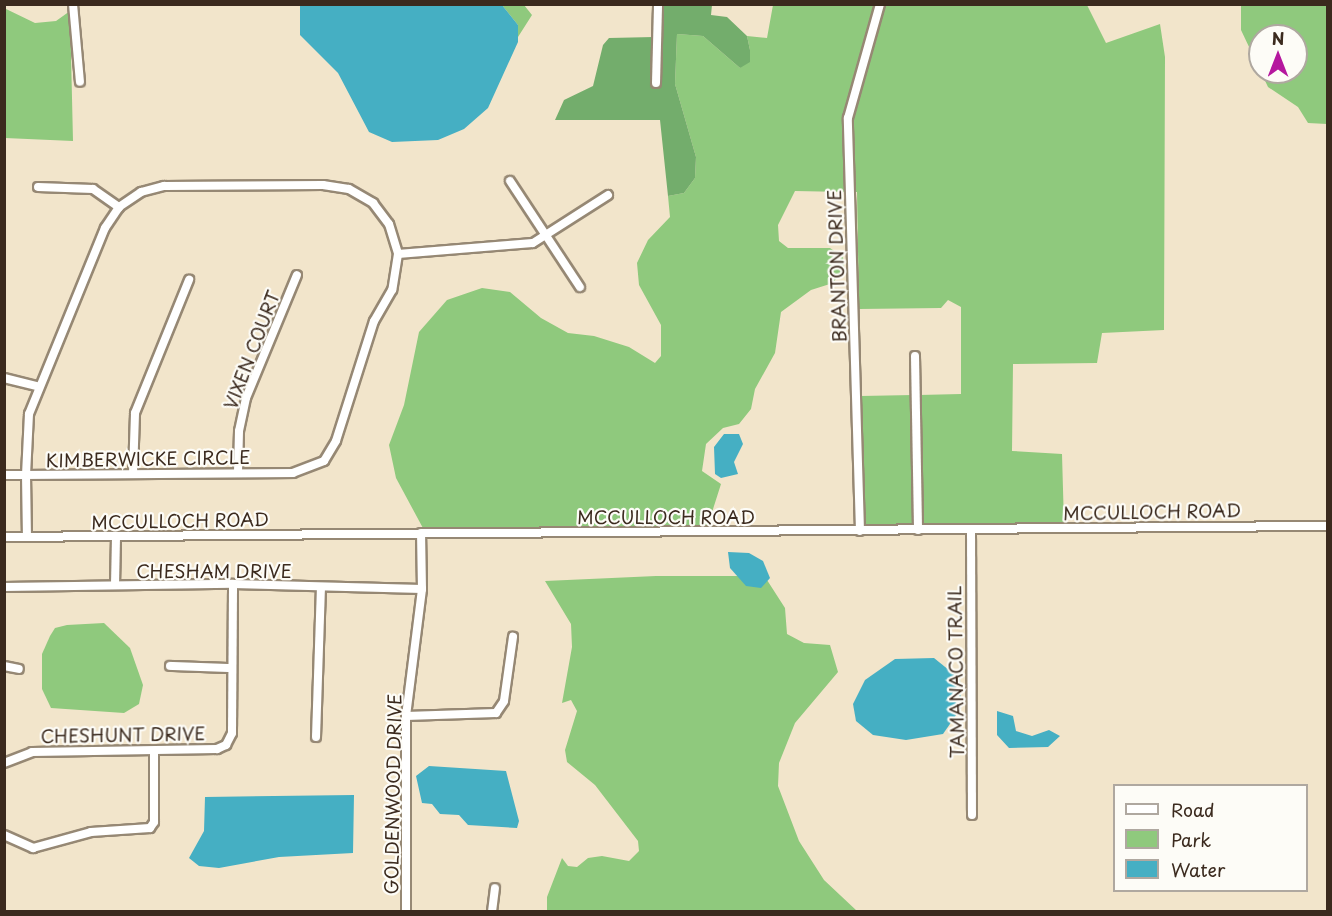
<!DOCTYPE html>
<style>
body{margin:0}
#map{position:relative;width:1332px;height:916px;overflow:hidden;background:#f2e5cb;font-family:"Playpen Sans",sans-serif}
div>[style]{position:absolute}
[style*='--x']{left:calc(var(--x)*1px);top:calc(var(--y)*1px);width:calc(var(--w)*1px);rotate:calc(var(--a)*1deg)}
.green>*{inset:0;background:#8fc97d;transform-origin:0 0}
.forest>*{inset:0;background:#73ad6c}
.water>*{inset:0;background:#45afc3}
.roads{filter:drop-shadow(2px 0 #968874) drop-shadow(-2px 0 #968874) drop-shadow(0 2px #968874) drop-shadow(0 -2px #968874)}
.minor>*{height:8px;margin:-4px;padding:0 4px;transform-origin:4px;border-radius:4px;background:#fff}
span{translate:-50% -50%;white-space:nowrap;text-align:center;line-height:1.15;-webkit-text-stroke:4.5px #fdfcf7;paint-order:stroke}
.street-label{font-size:18px;color:#3b2a1e}
.frame{position:absolute;inset:0;border:6px solid #3b2a1e;pointer-events:none}
.legend{position:absolute;left:1113px;top:784px;width:195px;height:108px;box-sizing:border-box;background:#fdfcf7;border:2px solid #afa8a0;margin:0;padding:8px 10px;list-style:none;font-size:18px;color:#3b2a1e}
.legend li{display:flex;align-items:center;gap:12px;height:30px}
.legend b{width:30px;border:2px solid #afa8a0}
.north{position:absolute;left:1248px;top:24px;width:60px;height:60px;box-sizing:border-box;background:#fdfcf7;border:2px solid #afa8a0;border-radius:50%;rotate:0deg;font-size:16px;font-weight:700;line-height:24px;text-align:center;color:#3b2a1e}
.north::after{content:'';display:block;margin:auto;width:21px;height:27px;background:#b5179e;clip-path:polygon(50% 0,100% 100%,50% 72%,0 100%)}
</style>
<div id="map">
<div class="green">
<div style="clip-path:polygon(502px 5px,524px 5px,532px 15px,518px 37px,518px 25px)"></div>
<div style="clip-path:polygon(773px 5px,877px 5px,844px 116px,846px 192px,795px 191px,778px 225px,779px 241px,788px 248px,830px 248px,843px 257px,844px 268px,833px 283px,811px 290px,781px 312px,775px 353px,755px 389px,751px 409px,739px 424px,723px 428px,706px 444px,702px 471px,721px 484px,707px 528px,424px 530px,396px 478px,389px 445px,404px 405px,419px 332px,447px 300px,482px 288px,510px 292px,541px 318px,568px 333px,594px 336px,629px 347px,655px 363px,661px 356px,661px 325px,639px 285px,637px 263px,648px 240px,670px 217px,668px 196px,684px 193px,695px 178px,696px 157px,675px 84px,677px 34px,703px 36px,740px 68px,750px 50px,747px 36px,767px 38px)"></div>
<div style="clip-path:polygon(884px 5px,1087px 5px,1106px 43px,1160px 24px,1165px 57px,1164px 330px,1102px 333px,1097px 363px,1013px 364px,1012px 451px,1062px 454px,1064px 524px,921px 526px,919px 395px,961px 394px,961px 307px,948px 300px,941px 308px,859px 309px,857px 192px,853px 192px,851px 118px)"></div>
<div style="clip-path:polygon(evenodd,1241px 5px,1327px 5px,1327px 124px,1308px 123px,1298px 107px,1268px 87px,1241px 30px,1241px 5px,1260px 36px,1296px 36px,1296px 72px,1260px 72px,1260px 36px)"></div>
<div style="clip-path:polygon(4px 8px,35px 23px,56px 21px,70px 11px,73px 141px,5px 138px)"></div>
<div style="left:913px;top:395px;width:131px;height:52px;rotate:89deg"></div>
<div style="clip-path:polygon(656px 576px,746px 576px,767px 580px,785px 608px,787px 634px,804px 643px,830px 645px,838px 672px,795px 723px,779px 763px,778px 786px,799px 841px,824px 880px,857px 911px,547px 911px,547px 897px,562px 858px,568px 866px,577px 867px,588px 858px,602px 856px,629px 861px,639px 851px,638px 841px,595px 785px,567px 762px,565px 750px,577px 711px,571px 700px,562px 703px,572px 647px,571px 624px,545px 581px)"></div>
<div style="clip-path:polygon(104px 623px,130px 648px,143px 685px,139px 704px,124px 713px,51px 708px,42px 689px,42px 654px,50px 636px,55px 628px,67px 625px)"></div>
</div>
<div class="forest">
<div style="clip-path:polygon(662px 5px,712px 5px,711px 15px,727px 17px,747px 36px,750px 50px,750px 62px,740px 68px,703px 36px,677px 34px,675px 84px,696px 157px,695px 178px,684px 193px,668px 196px,660px 120px,555px 120px,564px 100px,593px 86px,603px 45px,609px 38px,654px 37px,652px 86px,659px 87px)"></div>
</div>
<div class="water">
<div style="clip-path:polygon(300px 5px,502px 5px,518px 25px,518px 42px,488px 108px,464px 129px,438px 140px,392px 142px,369px 132px,338px 73px,300px 35px)"></div>
<div style="clip-path:polygon(724px 434px,739px 434px,743px 444px,734px 462px,738px 474px,721px 478px,715px 474px,714px 447px)"></div>
<div style="clip-path:polygon(728px 552px,749px 553px,763px 561px,770px 578px,761px 588px,746px 586px,730px 568px)"></div>
<div style="clip-path:polygon(934px 658px,960px 679px,961px 708px,943px 734px,906px 740px,873px 735px,856px 721px,853px 704px,865px 680px,895px 659px)"></div>
<div style="clip-path:polygon(997px 711px,1013px 716px,1016px 731px,1032px 736px,1049px 730px,1060px 736px,1048px 747px,1009px 748px,997px 735px)"></div>
<div style="clip-path:polygon(429px 766px,506px 771px,519px 821px,517px 828px,468px 825px,459px 815px,440px 814px,432px 804px,422px 803px,416px 776px)"></div>
<div style="clip-path:polygon(354px 795px,353px 853px,279px 857px,219px 868px,199px 866px,189px 858px,204px 831px,205px 797px)"></div>
</div>
<div class="roads">
<div class="minor">
<div style="--x:73;--y:4;--w:78;--a:84.9"></div>
<div style="--x:656;--y:83;--w:79;--a:-88.5"></div>
<div style="--x:510;--y:181;--w:127;--a:56.6"></div>
<div style="--x:323;--y:185;--w:26;--a:9"></div>
<div style="--x:349;--y:189;--w:28;--a:30"></div>
<div style="--x:373;--y:203;--w:26;--a:53"></div>
<div style="--x:389;--y:224;--w:31;--a:73"></div>
<div style="--x:398;--y:254;--w:36;--a:99"></div>
<div style="--x:392;--y:290;--w:36;--a:120"></div>
<div style="--x:374;--y:321;--w:126;--a:107.6"></div>
<div style="--x:336;--y:441;--w:23;--a:121"></div>
<div style="--x:324;--y:461;--w:33;--a:159"></div>
<div style="--x:293;--y:473;--w:267;--a:179.6"></div>
<div style="--x:26;--y:475;--w:61;--a:-87.2"></div>
<div style="--x:29;--y:414;--w:201;--a:-67.8"></div>
<div style="--x:105;--y:228;--w:25;--a:-56"></div>
<div style="--x:119;--y:207;--w:27;--a:-34"></div>
<div style="--x:141;--y:192;--w:24;--a:-15"></div>
<div style="--x:164;--y:186;--w:159;--a:-0.4"></div>
<div style="--x:38;--y:187;--w:55;--a:2.1"></div>
<div style="--x:93;--y:189;--w:32;--a:35"></div>
<div style="--x:398;--y:254;--w:135;--a:-4.7"></div>
<div style="--x:533;--y:243;--w:89;--a:-32.6"></div>
<div style="--x:915;--y:356;--w:174;--a:89"></div>
<div style="--x:4;--y:378;--w:36;--a:14"></div>
<div style="--x:238;--y:472;--w:41;--a:-88.6"></div>
<div style="--x:239;--y:431;--w:34;--a:-78"></div>
<div style="--x:246;--y:398;--w:133;--a:-67.5"></div>
<div style="--x:133;--y:474;--w:61;--a:-88.1"></div>
<div style="--x:135;--y:413;--w:144;--a:-67.9"></div>
<div style="--x:4;--y:475;--w:22;--a:0"></div>
<div style="--x:26;--y:475;--w:62;--a:89.1"></div>
<div style="--x:971;--y:529;--w:286;--a:89.8"></div>
<div style="--x:860;--y:531;--w:413;--a:-91.7"></div>
<div style="--x:848;--y:118;--w:118;--a:-74.3"></div>
<div style="--x:4;--y:537;--w:1324;--a:-0.48"></div>
<div style="--x:115;--y:585;--w:48;--a:-88.8"></div>
<div style="--x:4;--y:587;--w:229;--a:-0.8"></div>
<div style="--x:233;--y:584;--w:189;--a:1.5"></div>
<div style="--x:4;--y:666;--w:15;--a:11"></div>
<div style="--x:170;--y:666;--w:61;--a:1.9"></div>
<div style="--x:406;--y:716;--w:90;--a:-1.9"></div>
<div style="--x:496;--y:713;--w:14;--a:-56"></div>
<div style="--x:504;--y:701;--w:65;--a:-82"></div>
<div style="--x:316;--y:737;--w:148;--a:-88.1"></div>
<div style="--x:4;--y:763;--w:30;--a:-21"></div>
<div style="--x:32;--y:752;--w:185;--a:-0.9"></div>
<div style="--x:217;--y:749;--w:10;--a:-24"></div>
<div style="--x:226;--y:745;--w:13;--a:-63"></div>
<div style="--x:232;--y:733;--w:149;--a:-89.6"></div>
<div style="--x:4;--y:835;--w:32;--a:24"></div>
<div style="--x:33;--y:848;--w:60;--a:-15.4"></div>
<div style="--x:91;--y:832;--w:59;--a:-3.9"></div>
<div style="--x:150;--y:828;--w:7;--a:-56"></div>
<div style="--x:154;--y:822;--w:71;--a:-90"></div>
<div style="--x:406;--y:912;--w:196;--a:-90"></div>
<div style="--x:406;--y:716;--w:128;--a:-82.8"></div>
<div style="--x:422;--y:589;--w:56;--a:-91"></div>
<div style="--x:492;--y:912;--w:24;--a:-83"></div>
</div>
</div>
<div class="street-label">
<span style="left:837px;top:266px;rotate:-92deg">BRANTON DRIVE</span>
<span style="left:252px;top:350px;rotate:-69deg">VIXEN COURT</span>
<span style="left:148px;top:459px;rotate:-1deg">KIMBERWICKE CIRCLE</span>
<span style="left:1152px;top:512px;rotate:-1deg">MCCULLOCH ROAD</span>
<span style="left:666px;top:517px">MCCULLOCH ROAD</span>
<span style="left:180px;top:521px;rotate:-1deg">MCCULLOCH ROAD</span>
<span style="left:214px;top:571px">CHESHAM DRIVE</span>
<span style="left:956px;top:672px;rotate:-91deg">TAMANACO TRAIL</span>
<span style="left:123px;top:735px;rotate:-1deg">CHESHUNT DRIVE</span>
<span style="left:393px;top:794px;rotate:-89deg">GOLDENWOOD DRIVE</span>
</div>
<div class="frame"></div>
<ul class="legend">
<li><b style="height:8px;background:#fff"></b>Road</li>
<li><b style="height:16px;background:#8fc97d"></b>Park</li>
<li><b style="height:16px;background:#45afc3"></b>Water</li>
</ul>
<div class="north">N</div>
</div>
